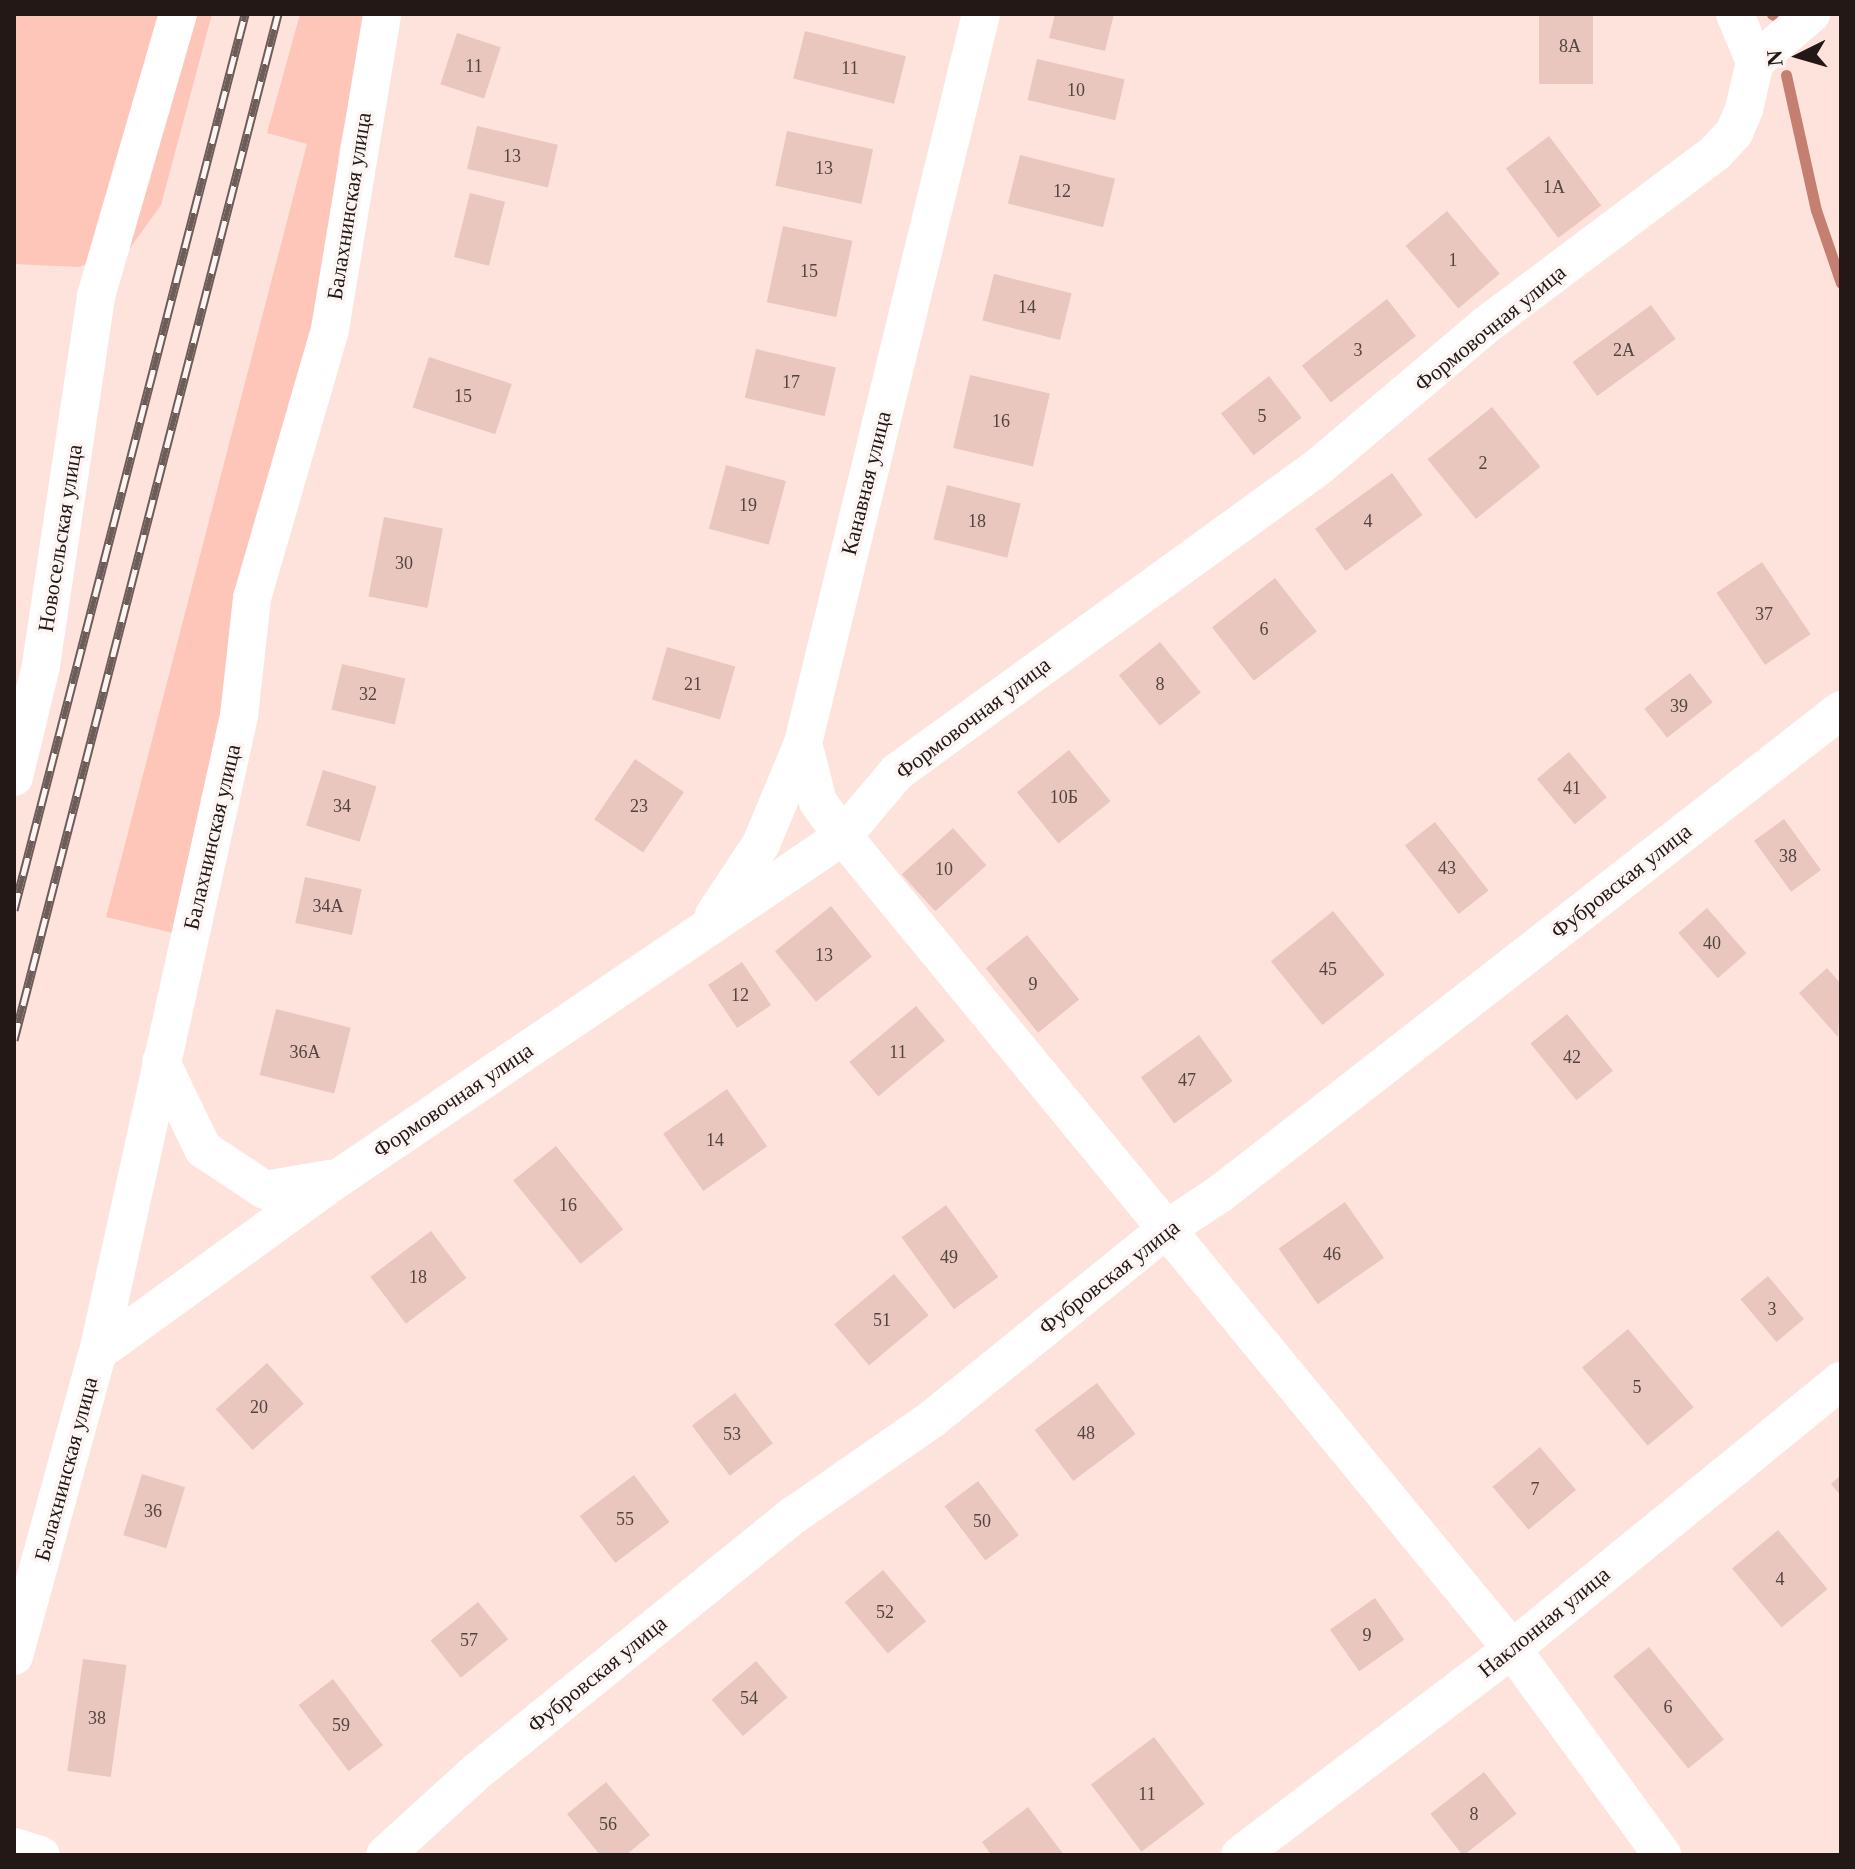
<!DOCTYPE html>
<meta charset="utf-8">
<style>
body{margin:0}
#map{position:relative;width:1855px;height:1869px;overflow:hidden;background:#fee3dd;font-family:Georgia,serif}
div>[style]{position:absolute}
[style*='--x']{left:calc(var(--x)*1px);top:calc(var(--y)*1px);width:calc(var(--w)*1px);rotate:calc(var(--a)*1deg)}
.green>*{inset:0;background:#fec5b9}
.stream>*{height:11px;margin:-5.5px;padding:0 5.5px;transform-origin:5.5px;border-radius:5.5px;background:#c57f70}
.building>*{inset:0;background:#e9c7bf;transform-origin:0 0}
.minor>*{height:38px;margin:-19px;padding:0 19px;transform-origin:19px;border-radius:19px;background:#fff}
.rail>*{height:9px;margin-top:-4.5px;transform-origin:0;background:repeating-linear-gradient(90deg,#fcf5f4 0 18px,#6d5d59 0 36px);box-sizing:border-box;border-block:2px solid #6d5d59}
span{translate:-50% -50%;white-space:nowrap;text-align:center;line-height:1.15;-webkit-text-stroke:7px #fcf5f4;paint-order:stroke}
.number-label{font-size:18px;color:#544440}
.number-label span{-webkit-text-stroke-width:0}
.street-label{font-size:22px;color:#231815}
.frame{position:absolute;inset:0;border:16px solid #231815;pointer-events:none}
.north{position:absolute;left:1759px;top:16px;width:80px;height:80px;-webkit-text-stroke:6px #fcf5f4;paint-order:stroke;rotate:265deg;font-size:22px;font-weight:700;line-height:32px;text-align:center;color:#231815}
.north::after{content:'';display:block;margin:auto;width:28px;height:36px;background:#231815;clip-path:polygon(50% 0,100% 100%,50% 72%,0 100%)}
</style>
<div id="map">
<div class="green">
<div style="clip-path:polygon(14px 14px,212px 14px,161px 205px,130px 248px,79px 267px,14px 264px)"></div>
<div style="clip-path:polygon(300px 14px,368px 14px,340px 146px,318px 323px,173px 933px,106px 917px,307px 144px,267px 133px)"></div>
</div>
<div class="stream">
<div style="--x:1772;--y:14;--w:1;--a:45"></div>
<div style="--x:1786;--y:75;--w:138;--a:77.5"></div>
<div style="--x:1816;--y:210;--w:77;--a:71.1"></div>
</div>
<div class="building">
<div style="clip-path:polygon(1055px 14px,1114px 14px,1105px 51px,1049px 38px)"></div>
<div style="left:1539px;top:14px;width:54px;height:70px"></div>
<div style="left:805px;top:31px;width:104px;height:49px;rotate:14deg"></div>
<div style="left:457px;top:33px;width:46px;height:54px;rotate:18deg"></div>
<div style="left:1037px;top:59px;width:90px;height:42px;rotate:13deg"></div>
<div style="left:477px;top:126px;width:83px;height:44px;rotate:13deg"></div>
<div style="left:787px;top:131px;width:88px;height:56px;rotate:12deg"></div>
<div style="left:1549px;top:136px;width:87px;height:54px;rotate:53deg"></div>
<div style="left:1020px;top:155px;width:98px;height:50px;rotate:14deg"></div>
<div style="left:470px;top:193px;width:36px;height:66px;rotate:14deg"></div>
<div style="left:1447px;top:211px;width:82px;height:54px;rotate:50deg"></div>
<div style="left:783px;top:226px;width:71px;height:78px;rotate:12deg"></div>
<div style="left:994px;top:274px;width:80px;height:48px;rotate:14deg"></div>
<div style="left:1387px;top:299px;width:47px;height:108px;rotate:52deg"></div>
<div style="left:1651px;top:305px;width:42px;height:97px;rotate:54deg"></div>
<div style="left:756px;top:349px;width:82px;height:50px;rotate:13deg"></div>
<div style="left:429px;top:357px;width:87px;height:53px;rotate:18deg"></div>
<div style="left:970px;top:375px;width:82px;height:75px;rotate:13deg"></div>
<div style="left:1269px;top:376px;width:53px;height:61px;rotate:52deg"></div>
<div style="left:1492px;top:407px;width:77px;height:83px;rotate:51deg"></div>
<div style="left:726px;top:465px;width:62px;height:66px;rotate:15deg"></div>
<div style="left:1392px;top:473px;width:52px;height:95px;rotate:54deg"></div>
<div style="left:947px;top:485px;width:76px;height:56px;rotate:14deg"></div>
<div style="left:384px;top:517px;width:60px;height:81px;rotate:11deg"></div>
<div style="left:1762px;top:562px;width:87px;height:55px;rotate:56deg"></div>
<div style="left:1275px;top:578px;width:68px;height:80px;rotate:52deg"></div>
<div style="left:1160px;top:642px;width:65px;height:53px;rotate:51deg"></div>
<div style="left:667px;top:647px;width:71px;height:55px;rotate:16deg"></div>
<div style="left:342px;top:664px;width:65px;height:47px;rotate:13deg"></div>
<div style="left:1690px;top:673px;width:37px;height:58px;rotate:52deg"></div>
<div style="left:1069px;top:750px;width:66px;height:67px;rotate:51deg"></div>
<div style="left:1569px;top:752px;width:59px;height:42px;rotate:50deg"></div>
<div style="left:635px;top:759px;width:59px;height:73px;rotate:34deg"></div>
<div style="left:323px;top:770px;width:56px;height:58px;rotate:17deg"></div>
<div style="left:1784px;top:819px;width:63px;height:37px;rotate:54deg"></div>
<div style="left:1435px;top:822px;width:87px;height:38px;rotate:52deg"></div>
<div style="left:953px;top:828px;width:50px;height:69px;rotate:48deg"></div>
<div style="left:305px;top:877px;width:58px;height:47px;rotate:12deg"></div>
<div style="left:831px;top:906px;width:65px;height:72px;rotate:51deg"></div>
<div style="left:1707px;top:908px;width:60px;height:38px;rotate:49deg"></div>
<div style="left:1333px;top:911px;width:82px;height:80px;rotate:51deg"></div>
<div style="left:1027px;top:935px;width:83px;height:53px;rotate:51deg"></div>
<div style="left:742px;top:962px;width:52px;height:41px;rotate:56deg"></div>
<div style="clip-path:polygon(1827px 968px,1841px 984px,1838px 1037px,1799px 993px)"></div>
<div style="left:916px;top:1006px;width:45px;height:87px;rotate:50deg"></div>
<div style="left:276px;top:1009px;width:77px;height:68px;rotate:14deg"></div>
<div style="left:1567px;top:1014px;width:73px;height:47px;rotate:51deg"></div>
<div style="left:1199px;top:1035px;width:57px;height:72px;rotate:54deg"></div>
<div style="left:727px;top:1089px;width:70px;height:78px;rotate:55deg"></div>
<div style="left:556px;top:1146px;width:107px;height:55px;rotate:51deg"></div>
<div style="left:1345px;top:1202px;width:68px;height:81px;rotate:55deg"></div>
<div style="left:946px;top:1205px;width:89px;height:55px;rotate:54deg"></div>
<div style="left:431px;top:1231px;width:59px;height:76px;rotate:53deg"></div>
<div style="left:894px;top:1274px;width:54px;height:78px;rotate:50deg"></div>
<div style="left:1768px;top:1276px;width:56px;height:36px;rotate:50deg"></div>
<div style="left:1628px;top:1329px;width:102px;height:60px;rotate:50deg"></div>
<div style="left:267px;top:1363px;width:55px;height:69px;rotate:48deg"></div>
<div style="left:1097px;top:1383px;width:64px;height:78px;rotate:53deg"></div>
<div style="left:735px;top:1393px;width:63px;height:54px;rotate:53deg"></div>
<div style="left:1540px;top:1447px;width:56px;height:62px;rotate:50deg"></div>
<div style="left:142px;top:1474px;width:45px;height:64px;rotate:17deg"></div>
<div style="left:634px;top:1475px;width:59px;height:68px;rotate:53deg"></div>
<div style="clip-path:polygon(1841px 1475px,1841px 1496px,1831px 1484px)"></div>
<div style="left:978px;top:1481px;width:68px;height:42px;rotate:53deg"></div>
<div style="left:1778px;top:1530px;width:77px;height:60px;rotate:50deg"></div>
<div style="left:883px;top:1570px;width:67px;height:50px;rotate:50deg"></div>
<div style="left:1375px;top:1598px;width:51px;height:55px;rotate:55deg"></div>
<div style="left:478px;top:1602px;width:48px;height:61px;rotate:51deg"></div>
<div style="left:1649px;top:1647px;width:119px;height:46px;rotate:51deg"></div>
<div style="left:83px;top:1659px;width:44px;height:113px;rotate:8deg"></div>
<div style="left:756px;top:1661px;width:48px;height:59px;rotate:49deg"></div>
<div style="left:333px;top:1679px;width:83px;height:43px;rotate:53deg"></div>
<div style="left:1154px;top:1737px;width:84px;height:79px;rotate:53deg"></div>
<div style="left:1484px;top:1772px;width:53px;height:68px;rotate:52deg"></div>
<div style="clip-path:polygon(606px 1782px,650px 1835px,626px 1855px,600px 1855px,567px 1814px)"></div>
<div style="clip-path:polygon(1028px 1807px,1064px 1855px,991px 1855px,982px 1842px)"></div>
</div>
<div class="minor">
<div style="--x:1735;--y:14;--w:52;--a:67.4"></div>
<div style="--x:803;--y:743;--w:61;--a:75.7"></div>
<div style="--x:818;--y:802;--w:42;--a:53.7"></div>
<div style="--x:843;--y:836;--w:1053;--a:50.55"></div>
<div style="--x:1512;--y:1649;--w:255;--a:53.9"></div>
<div style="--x:14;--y:777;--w:115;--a:-76.4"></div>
<div style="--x:41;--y:665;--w:373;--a:-81.5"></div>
<div style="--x:96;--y:296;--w:294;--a:-73.8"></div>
<div style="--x:714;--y:915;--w:85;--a:-56.5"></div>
<div style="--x:761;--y:844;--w:109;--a:-67.4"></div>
<div style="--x:803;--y:743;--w:750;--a:-76.28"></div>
<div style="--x:161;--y:1062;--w:97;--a:64.2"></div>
<div style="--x:203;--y:1149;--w:74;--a:33.5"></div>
<div style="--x:265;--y:1190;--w:65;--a:-9.8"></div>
<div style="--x:98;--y:1352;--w:299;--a:-35.9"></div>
<div style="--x:340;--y:1177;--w:608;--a:-34.13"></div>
<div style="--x:843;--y:836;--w:84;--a:-49.8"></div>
<div style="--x:897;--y:772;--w:518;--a:-35.9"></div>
<div style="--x:1317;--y:468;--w:221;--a:-40.2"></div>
<div style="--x:1486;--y:325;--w:288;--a:-36.9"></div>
<div style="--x:1716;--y:152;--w:26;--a:-47"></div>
<div style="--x:1734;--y:133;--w:26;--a:-67"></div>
<div style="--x:1744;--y:109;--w:48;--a:-76.8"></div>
<div style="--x:1755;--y:62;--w:74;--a:-40.6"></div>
<div style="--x:14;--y:1656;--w:315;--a:-74.6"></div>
<div style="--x:98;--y:1352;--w:651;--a:-77.5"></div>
<div style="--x:239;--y:716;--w:119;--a:-83.7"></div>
<div style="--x:252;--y:598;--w:280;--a:-73.8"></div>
<div style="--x:330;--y:329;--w:319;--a:-80.6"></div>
<div style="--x:14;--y:1847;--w:28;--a:17"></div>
<div style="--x:385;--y:1855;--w:122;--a:-42.3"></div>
<div style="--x:475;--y:1773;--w:410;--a:-39"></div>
<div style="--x:794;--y:1515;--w:168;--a:-34.8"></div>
<div style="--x:932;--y:1419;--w:304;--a:-39"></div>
<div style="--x:1168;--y:1228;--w:64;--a:-33.4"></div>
<div style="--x:1221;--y:1193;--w:786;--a:-37.92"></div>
<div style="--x:1240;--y:1855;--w:341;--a:-37.1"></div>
<div style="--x:1512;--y:1649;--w:424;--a:-39.2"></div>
</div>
<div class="rail">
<div style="--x:14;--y:910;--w:925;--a:-75.54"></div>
<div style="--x:14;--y:1040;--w:1059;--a:-75.57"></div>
</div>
<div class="number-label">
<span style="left:1570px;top:46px">8А</span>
<span style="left:474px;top:66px">11</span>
<span style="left:850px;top:68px">11</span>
<span style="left:1076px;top:90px">10</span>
<span style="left:512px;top:156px">13</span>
<span style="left:824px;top:168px">13</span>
<span style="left:1554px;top:187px">1А</span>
<span style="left:1062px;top:191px">12</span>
<span style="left:1453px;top:260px">1</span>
<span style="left:809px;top:271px">15</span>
<span style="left:1027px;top:307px">14</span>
<span style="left:1358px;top:350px">3</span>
<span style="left:1624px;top:350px">2А</span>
<span style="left:791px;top:382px">17</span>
<span style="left:463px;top:396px">15</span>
<span style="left:1262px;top:416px">5</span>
<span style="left:1001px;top:421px">16</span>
<span style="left:1483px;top:463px">2</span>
<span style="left:748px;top:505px">19</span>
<span style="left:977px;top:521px">18</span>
<span style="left:1368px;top:521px">4</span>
<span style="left:404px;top:563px">30</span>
<span style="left:1764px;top:614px">37</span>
<span style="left:1264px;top:629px">6</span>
<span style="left:693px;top:684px">21</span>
<span style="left:1160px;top:684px">8</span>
<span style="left:368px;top:694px">32</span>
<span style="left:1679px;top:706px">39</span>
<span style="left:1572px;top:788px">41</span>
<span style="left:1064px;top:797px">10Б</span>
<span style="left:342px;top:806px">34</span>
<span style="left:639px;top:806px">23</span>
<span style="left:1788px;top:856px">38</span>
<span style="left:1447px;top:868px">43</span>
<span style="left:944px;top:869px">10</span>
<span style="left:328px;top:906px">34А</span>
<span style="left:1712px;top:943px">40</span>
<span style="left:824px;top:955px">13</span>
<span style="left:1328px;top:969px">45</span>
<span style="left:1033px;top:984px">9</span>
<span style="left:740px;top:995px">12</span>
<span style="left:305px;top:1052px">36А</span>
<span style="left:898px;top:1052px">11</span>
<span style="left:1572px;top:1057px">42</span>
<span style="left:1187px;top:1080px">47</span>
<span style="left:715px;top:1140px">14</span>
<span style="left:568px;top:1205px">16</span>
<span style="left:1332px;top:1254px">46</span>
<span style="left:949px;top:1257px">49</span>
<span style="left:418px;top:1277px">18</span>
<span style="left:1772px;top:1309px">3</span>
<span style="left:882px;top:1320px">51</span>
<span style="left:1637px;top:1387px">5</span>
<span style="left:259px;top:1407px">20</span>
<span style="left:1086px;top:1433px">48</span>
<span style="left:732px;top:1434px">53</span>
<span style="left:1535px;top:1489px">7</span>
<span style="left:153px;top:1511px">36</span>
<span style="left:625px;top:1519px">55</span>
<span style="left:982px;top:1521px">50</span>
<span style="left:1780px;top:1579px">4</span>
<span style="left:885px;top:1612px">52</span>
<span style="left:1367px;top:1635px">9</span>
<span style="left:469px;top:1640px">57</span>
<span style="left:749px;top:1698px">54</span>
<span style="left:1668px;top:1707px">6</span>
<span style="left:97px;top:1718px">38</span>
<span style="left:341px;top:1725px">59</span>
<span style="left:1147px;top:1794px">11</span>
<span style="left:1474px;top:1814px">8</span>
<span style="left:608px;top:1824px">56</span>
</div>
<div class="street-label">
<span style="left:349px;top:206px;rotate:-81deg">Балахнинская улица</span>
<span style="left:1490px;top:328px;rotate:-39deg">Формовочная улица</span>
<span style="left:866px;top:483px;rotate:-76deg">Канавная улица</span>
<span style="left:60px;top:538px;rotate:-81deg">Новосельская улица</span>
<span style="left:973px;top:718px;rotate:-37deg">Формовочная улица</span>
<span style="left:212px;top:837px;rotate:-77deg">Балахнинская улица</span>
<span style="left:1621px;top:881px;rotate:-38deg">Фубровская улица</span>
<span style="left:453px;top:1100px;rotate:-34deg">Формовочная улица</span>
<span style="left:1109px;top:1277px;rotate:-38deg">Фубровская улица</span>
<span style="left:66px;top:1469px;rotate:-75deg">Балахнинская улица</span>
<span style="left:1544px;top:1622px;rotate:-39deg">Наклонная улица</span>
<span style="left:597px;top:1674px;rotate:-39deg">Фубровская улица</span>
</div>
<div class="frame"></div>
<div class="north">N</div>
</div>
